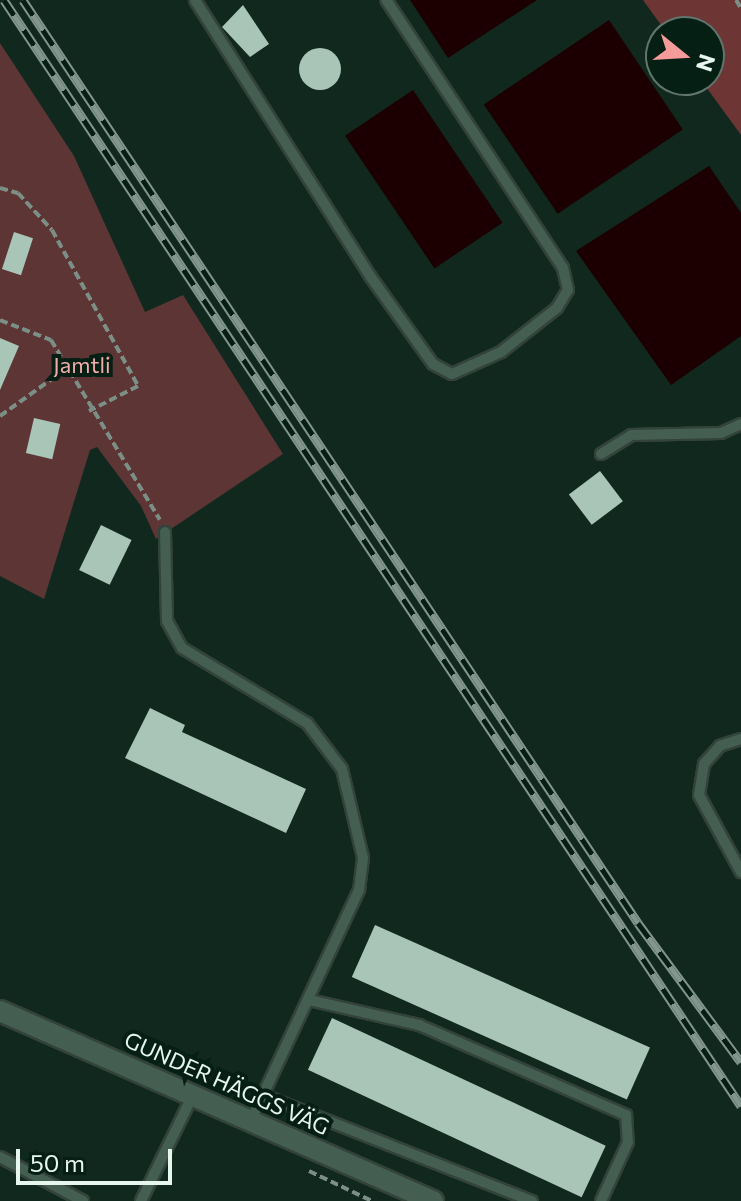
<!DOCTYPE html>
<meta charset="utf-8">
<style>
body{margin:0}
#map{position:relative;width:741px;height:1201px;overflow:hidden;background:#10281e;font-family:Commissioner,sans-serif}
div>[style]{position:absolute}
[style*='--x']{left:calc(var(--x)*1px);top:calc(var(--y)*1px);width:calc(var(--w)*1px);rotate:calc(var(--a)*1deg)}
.green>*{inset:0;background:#5c3534}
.forest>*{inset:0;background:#6d3635}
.water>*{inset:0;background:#1c0001;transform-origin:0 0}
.building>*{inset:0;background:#a8c5b7;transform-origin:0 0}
.round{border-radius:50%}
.path>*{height:4px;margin-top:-2px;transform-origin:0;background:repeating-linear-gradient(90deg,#7b8f86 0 8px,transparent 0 12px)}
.roads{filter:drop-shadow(2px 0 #33433b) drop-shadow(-2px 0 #33433b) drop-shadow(0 2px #33433b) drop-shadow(0 -2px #33433b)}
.service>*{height:10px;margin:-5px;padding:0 5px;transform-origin:5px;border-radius:5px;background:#445e52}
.minor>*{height:20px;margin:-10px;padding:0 10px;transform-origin:10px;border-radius:10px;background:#445e52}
.rail>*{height:9px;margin-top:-4.5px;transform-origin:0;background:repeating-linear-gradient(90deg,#061f15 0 18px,#82968d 0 36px);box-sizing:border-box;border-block:2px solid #82968d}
span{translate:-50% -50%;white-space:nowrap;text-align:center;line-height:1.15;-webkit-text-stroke:8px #061f15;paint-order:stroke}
.park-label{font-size:22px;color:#f5acaa}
.street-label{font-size:22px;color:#e7f6ee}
.north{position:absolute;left:645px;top:16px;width:80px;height:80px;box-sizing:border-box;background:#061f15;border:2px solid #60756c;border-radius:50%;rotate:108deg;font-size:22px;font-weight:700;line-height:32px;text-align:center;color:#e7f6ee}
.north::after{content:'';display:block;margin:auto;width:28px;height:36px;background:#f59b99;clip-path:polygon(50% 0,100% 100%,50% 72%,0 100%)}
.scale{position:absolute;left:16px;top:1149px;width:156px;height:36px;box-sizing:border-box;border:4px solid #e7f6ee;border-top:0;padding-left:10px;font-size:24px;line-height:28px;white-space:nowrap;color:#e7f6ee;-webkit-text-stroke:6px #061f15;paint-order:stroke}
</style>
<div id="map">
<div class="green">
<div style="clip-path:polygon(0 43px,74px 156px,145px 312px,183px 295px,283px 454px,156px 539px,141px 506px,97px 447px,90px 450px,44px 599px,0 576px)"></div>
</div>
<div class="forest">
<div style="clip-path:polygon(643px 0,741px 0,741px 135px,701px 80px,709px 80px,709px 32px,666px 32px)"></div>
</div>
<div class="water">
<div style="clip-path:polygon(410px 0,537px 0,448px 58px)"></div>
<div style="left:609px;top:20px;width:132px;height:151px;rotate:56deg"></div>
<div style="left:413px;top:90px;width:160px;height:82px;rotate:56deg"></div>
<div style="clip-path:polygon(709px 166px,741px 213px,741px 336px,671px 385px,576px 251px)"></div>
</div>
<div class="building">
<div style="clip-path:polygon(243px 5px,269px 44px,250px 57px,222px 27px)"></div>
<div class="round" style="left:299px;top:48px;width:42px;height:42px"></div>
<div style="left:14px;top:232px;width:20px;height:39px;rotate:18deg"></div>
<div style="clip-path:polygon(0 338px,19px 346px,0 390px)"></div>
<div style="left:34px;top:418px;width:27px;height:36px;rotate:13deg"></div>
<div style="left:600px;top:471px;width:38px;height:39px;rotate:53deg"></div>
<div style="left:101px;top:525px;width:34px;height:50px;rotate:26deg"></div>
<div style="clip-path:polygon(150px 708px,185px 725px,182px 732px,306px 789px,286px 833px,125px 758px)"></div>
<div style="left:375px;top:925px;width:301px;height:57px;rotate:24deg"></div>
<div style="left:332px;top:1018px;width:302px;height:57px;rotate:25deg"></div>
</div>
<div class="path">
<div style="--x:736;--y:0;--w:9;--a:58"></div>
<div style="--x:0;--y:188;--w:19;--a:16"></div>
<div style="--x:18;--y:193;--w:50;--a:47.4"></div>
<div style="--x:52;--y:230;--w:178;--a:61.1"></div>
<div style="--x:138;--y:386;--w:55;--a:153"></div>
<div style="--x:0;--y:320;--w:55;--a:21.4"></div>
<div style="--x:51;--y:340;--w:210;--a:58.8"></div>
<div style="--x:0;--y:416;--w:81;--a:-35.5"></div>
<div style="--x:309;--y:1171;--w:70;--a:25.5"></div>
</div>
<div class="roads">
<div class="service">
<div style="--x:195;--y:0;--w:327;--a:57.6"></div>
<div style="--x:370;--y:276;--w:108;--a:54.4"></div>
<div style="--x:433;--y:364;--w:21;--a:28"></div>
<div style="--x:452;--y:374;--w:54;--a:-24.2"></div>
<div style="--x:501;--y:352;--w:71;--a:-38.2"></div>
<div style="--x:557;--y:308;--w:21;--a:-59"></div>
<div style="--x:568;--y:290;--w:23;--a:-103"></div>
<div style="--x:563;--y:268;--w:321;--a:-123.4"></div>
<div style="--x:601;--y:454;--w:36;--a:-32"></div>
<div style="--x:631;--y:435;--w:90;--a:-1.3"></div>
<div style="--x:721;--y:433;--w:22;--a:-24"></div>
<div style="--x:165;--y:532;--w:89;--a:88.7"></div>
<div style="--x:167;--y:621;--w:31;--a:61"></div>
<div style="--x:182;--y:648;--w:146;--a:31"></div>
<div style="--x:307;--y:723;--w:58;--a:52.7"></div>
<div style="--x:342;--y:769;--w:91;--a:76.7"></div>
<div style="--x:363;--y:858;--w:32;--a:97"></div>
<div style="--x:359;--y:890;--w:255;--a:115.1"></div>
<div style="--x:741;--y:739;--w:22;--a:162"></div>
<div style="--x:720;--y:746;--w:24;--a:132"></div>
<div style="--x:704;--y:764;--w:31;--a:99"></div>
<div style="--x:699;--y:795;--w:88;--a:61.4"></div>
<div style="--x:309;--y:1000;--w:113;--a:12.8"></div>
<div style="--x:419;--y:1025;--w:226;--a:23.5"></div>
<div style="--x:626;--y:1115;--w:27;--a:86"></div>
<div style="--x:628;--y:1142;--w:65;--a:114.6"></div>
<div style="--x:265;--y:1096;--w:287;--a:21.5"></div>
<div style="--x:0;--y:1157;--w:94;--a:27.9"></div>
<div style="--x:141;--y:1201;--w:118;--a:-63.9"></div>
</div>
<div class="minor">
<div style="--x:0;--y:1011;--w:473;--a:23.7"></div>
</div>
</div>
<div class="rail">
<div style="--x:4;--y:0;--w:1329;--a:56.32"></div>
<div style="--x:23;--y:0;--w:1109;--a:56.32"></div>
<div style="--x:638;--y:923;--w:173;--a:53.5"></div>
</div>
<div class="park-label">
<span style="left:82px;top:365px">Jamtli</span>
</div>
<div class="street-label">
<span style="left:227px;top:1083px;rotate:24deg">GUNDER HÄGGS VÄG</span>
</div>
<div class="north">N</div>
<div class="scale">50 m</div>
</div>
